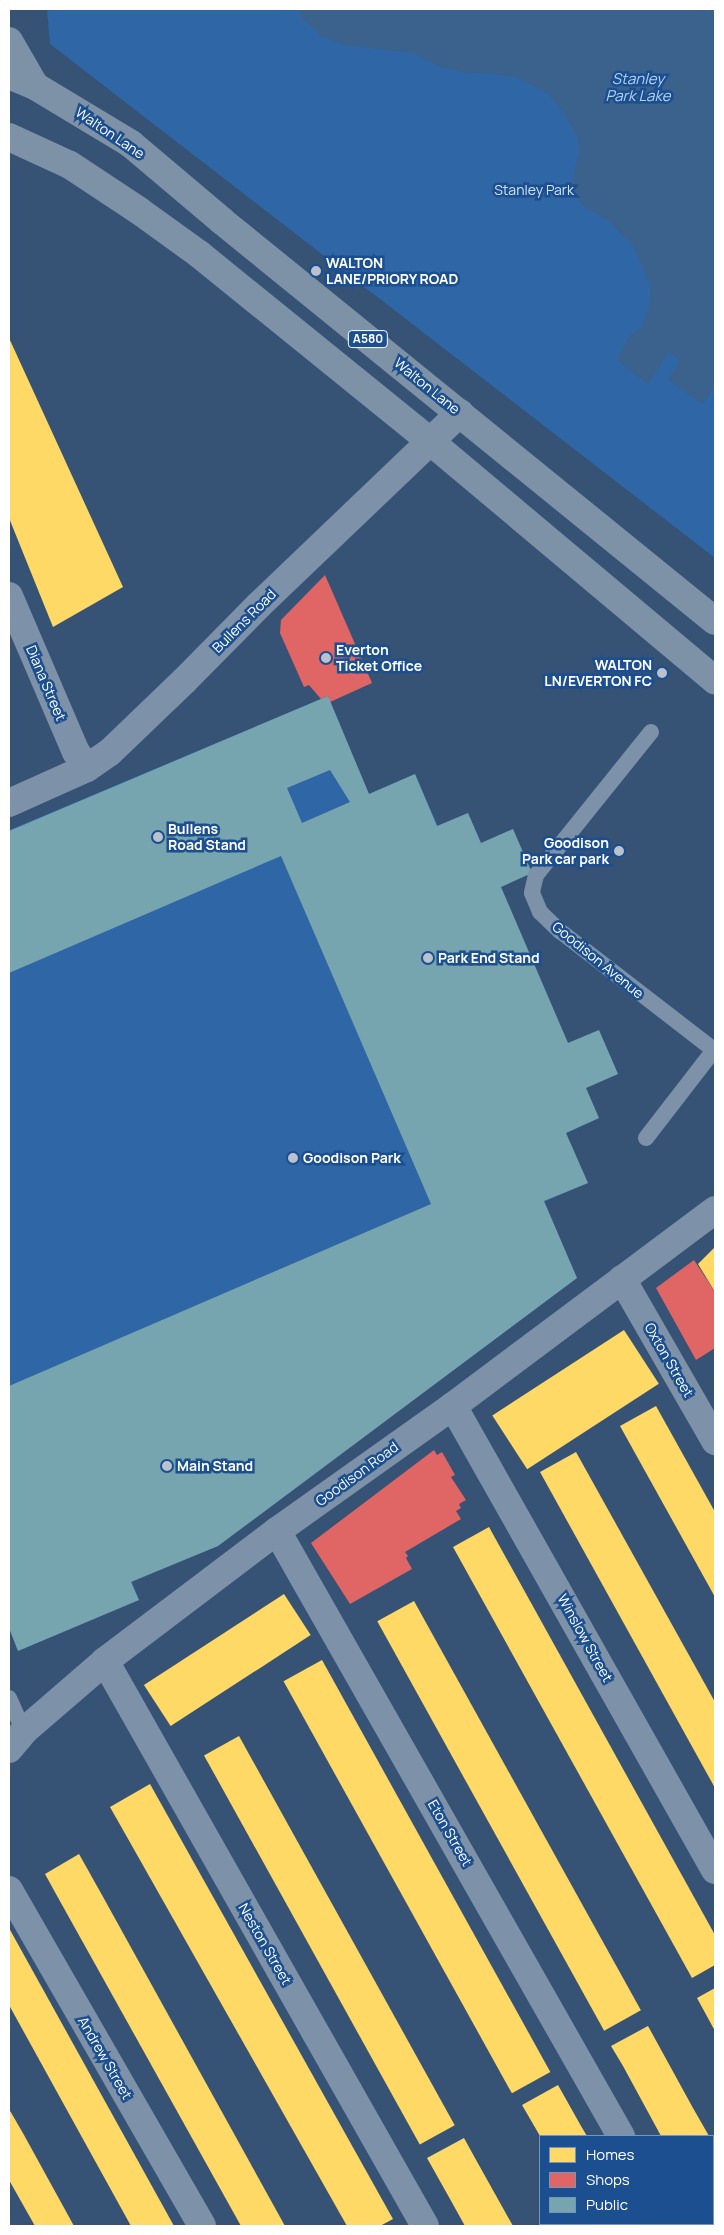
<!DOCTYPE html>
<style>
body{margin:0}
#map{position:relative;width:724px;height:2235px;overflow:hidden;background:#365274;font-family:Manrope,sans-serif}
div>[style]{position:absolute}
[style*='--x']{left:calc(var(--x)*1px);top:calc(var(--y)*1px);width:calc(var(--w)*1px);rotate:calc(var(--a)*1deg)}
.green>*{inset:0;background:#2f66a5}
.water>*{inset:0;background:#3b618d}
.homes>*{inset:0;background:#ffd966;transform-origin:0 0}
.shops>*{inset:0;background:#e06666}
.public>*{inset:0;background:#76a5af}
.lane>*{height:16px;margin:-8px;padding:0 8px;transform-origin:8px;border-radius:8px;background:#7d92a8}
.street>*{height:28px;margin:-14px;padding:0 14px;transform-origin:14px;border-radius:14px;background:#7d92a8}
.highway>*{height:28px;margin:-14px;padding:0 14px;transform-origin:14px;border-radius:14px;background:#7e92a7}
.dots>*{width:14px;height:14px;translate:-50% -50%;box-sizing:border-box;border:2px solid #1b4f8f;border-radius:50%}
span{translate:-50% -50%;white-space:nowrap;text-align:center;line-height:1.15;-webkit-text-stroke:5px #1b4f8f;paint-order:stroke}
.shield-label span{padding:1px 4px;background:#1b4f8f;border:1px solid;border-radius:4px;-webkit-text-stroke-width:0}
.shield-label{font-size:12px;color:#fff;font-weight:700}
.street-label{font-size:14px;color:#fff}
.park-label{font-size:14px;color:#cfe3fa}
.poi-label{font-size:14px;color:#fff;font-weight:700}
.left{translate:0 -50%;text-align:left}
.right{translate:-100% -50%;text-align:right}
.water-label{font-size:15px;color:#b5d3f5;font-style:italic}
.frame{position:absolute;inset:0;border:10px solid #fff;pointer-events:none}
.legend{position:absolute;left:539px;top:2135px;width:175px;height:90px;box-sizing:border-box;background:#1b4f8f;border:1px solid #7695bc;margin:0;padding:6px 9px;list-style:none;font-size:15px;color:#fff}
.legend li{display:flex;align-items:center;gap:10px;height:25px}
.legend b{width:25px;border:1px solid #7695bc}
</style>
<div id="map">
<div class="green">
<div style="clip-path:polygon(47px 9px,715px 9px,715px 558px,50px 44px)"></div>
<div style="clip-path:polygon(328px 696px,369px 794px,415px 774px,438px 826px,468px 813px,481px 843px,513px 829px,532px 873px,501px 887px,568px 1043px,599px 1030px,618px 1074px,586px 1088px,599px 1118px,566px 1133px,588px 1183px,544px 1202px,577px 1278px,218px 1546px,132px 1581px,139px 1600px,18px 1651px,9px 1628px,9px 830px)"></div>
</div>
<div class="water">
<div style="clip-path:polygon(298px 9px,715px 9px,715px 387px,703px 404px,668px 380px,680px 360px,669px 352px,648px 384px,617px 360px,628px 338px,642px 326px,649px 308px,651px 288px,633px 245px,606px 219px,586px 208px,577px 199px,572px 184px,579px 151px,577px 135px,563px 112px,547px 93px,516px 77px,485px 73px,468px 73px,440px 67px,414px 53px,344px 45px,320px 35px,300px 16px)"></div>
</div>
<div class="homes">
<div style="clip-path:polygon(9px 338px,123px 587px,53px 627px,9px 518px)"></div>
<div style="clip-path:polygon(715px 1247px,715px 1292px,698px 1264px)"></div>
<div style="left:624px;top:1330px;width:64px;height:157px;rotate:57deg"></div>
<div style="clip-path:polygon(656px 1406px,715px 1512px,715px 1597px,620px 1426px)"></div>
<div style="clip-path:polygon(576px 1452px,715px 1702px,715px 1788px,540px 1472px)"></div>
<div style="clip-path:polygon(489px 1527px,715px 1935px,715px 1965px,692px 1978px,453px 1547px)"></div>
<div style="left:284px;top:1594px;width:49px;height:167px;rotate:57deg"></div>
<div style="left:414px;top:1601px;width:468px;height:42px;rotate:61deg"></div>
<div style="left:322px;top:1660px;width:471px;height:44px;rotate:61deg"></div>
<div style="left:239px;top:1736px;width:445px;height:40px;rotate:61deg"></div>
<div style="clip-path:polygon(150px 1784px,393px 2219px,380px 2226px,347px 2226px,110px 1807px)"></div>
<div style="clip-path:polygon(79px 1854px,102px 1895px,285px 2226px,241px 2226px,56px 1894px,45px 1874px)"></div>
<div style="clip-path:polygon(9px 1928px,122px 2132px,174px 2226px,131px 2226px,89px 2150px,9px 2005px)"></div>
<div style="clip-path:polygon(715px 1988px,715px 2031px,697px 1998px)"></div>
<div style="clip-path:polygon(648px 2026px,693px 2108px,709px 2136px,661px 2136px,623px 2066px,611px 2046px)"></div>
<div style="clip-path:polygon(558px 2085px,581px 2126px,587px 2136px,540px 2136px,522px 2105px)"></div>
<div style="clip-path:polygon(9px 2109px,24px 2135px,74px 2226px,35px 2226px,9px 2180px)"></div>
<div style="clip-path:polygon(464px 2138px,475px 2158px,513px 2226px,465px 2226px,450px 2199px,427px 2158px)"></div>
<div style="clip-path:polygon(713px 2143px,715px 2148px,715px 2226px,710px 2224px,713px 2224px)"></div>
<div style="left:588px;top:2224px;width:47px;height:2px"></div>
</div>
<div class="shops">
<div style="clip-path:polygon(325px 575px,372px 683px,330px 702px,328px 696px,321px 699px,309px 685px,304px 687px,280px 633px,281px 620px)"></div>
<div style="clip-path:polygon(694px 1260px,715px 1292px,715px 1348px,696px 1360px,656px 1288px)"></div>
<div style="clip-path:polygon(434px 1450px,437px 1455px,442px 1452px,455px 1475px,451px 1477px,466px 1500px,459px 1504px,461px 1508px,456px 1511px,461px 1519px,405px 1552px,408px 1556px,406px 1558px,412px 1569px,350px 1604px,311px 1543px)"></div>
</div>
<div class="public">
<div style="clip-path:polygon(evenodd,328px 696px,369px 794px,415px 774px,437px 826px,468px 813px,481px 843px,513px 829px,532px 873px,501px 887px,568px 1043px,599px 1030px,618px 1074px,586px 1088px,599px 1118px,566px 1133px,588px 1183px,544px 1201px,577px 1278px,218px 1546px,131px 1582px,139px 1600px,18px 1651px,9px 1628px,9px 1386px,431px 1204px,281px 856px,9px 973px,9px 831px,328px 696px,330px 770px,350px 802px,302px 823px,287px 788px,330px 770px)"></div>
</div>
<div class="lane">
<div style="--x:651;--y:732;--w:184;--a:128.8"></div>
<div style="--x:536;--y:875;--w:18;--a:103"></div>
<div style="--x:532;--y:893;--w:21;--a:67"></div>
<div style="--x:540;--y:912;--w:28;--a:44"></div>
<div style="--x:560;--y:931;--w:196;--a:37.7"></div>
<div style="--x:646;--y:1138;--w:111;--a:-52.3"></div>
<div style="--x:9;--y:1698;--w:36;--a:66"></div>
</div>
<div class="street">
<div style="--x:9;--y:596;--w:170;--a:66.8"></div>
<div style="--x:76;--y:752;--w:19;--a:55"></div>
<div style="--x:9;--y:803;--w:85;--a:-24.2"></div>
<div style="--x:87;--y:768;--w:28;--a:-35"></div>
<div style="--x:110;--y:752;--w:103;--a:-43.8"></div>
<div style="--x:184;--y:681;--w:107;--a:-45.4"></div>
<div style="--x:259;--y:605;--w:278;--a:-43.7"></div>
<div style="--x:622;--y:1279;--w:187;--a:60.1"></div>
<div style="--x:453;--y:1406;--w:533;--a:60.55"></div>
<div style="--x:277;--y:1531;--w:696;--a:60.38"></div>
<div style="--x:105;--y:1661;--w:649;--a:60.47"></div>
<div style="--x:9;--y:1749;--w:23;--a:-50"></div>
<div style="--x:24;--y:1731;--w:107;--a:-40.8"></div>
<div style="--x:105;--y:1661;--w:216;--a:-37.1"></div>
<div style="--x:277;--y:1531;--w:216;--a:-35.4"></div>
<div style="--x:453;--y:1406;--w:327;--a:-36.8"></div>
<div style="--x:9;--y:1890;--w:387;--a:60.1"></div>
<div style="--x:668;--y:2224;--w:2;--a:63"></div>
</div>
<div class="highway">
<div style="--x:9;--y:41;--w:52;--a:60"></div>
<div style="--x:9;--y:75;--w:28;--a:23"></div>
<div style="--x:35;--y:86;--w:112;--a:31.1"></div>
<div style="--x:131;--y:144;--w:119;--a:40.2"></div>
<div style="--x:222;--y:221;--w:635;--a:39.05"></div>
<div style="--x:9;--y:137;--w:67;--a:24.7"></div>
<div style="--x:70;--y:165;--w:82;--a:33.5"></div>
<div style="--x:138;--y:210;--w:75;--a:35.8"></div>
<div style="--x:199;--y:254;--w:299;--a:39"></div>
<div style="--x:431;--y:442;--w:371;--a:40"></div>
</div>
<div class="dots">
<div style="left:316px;top:271px;background:#b9c2ce"></div>
<div style="left:326px;top:658px;background:#b9c2ce"></div>
<div style="left:662px;top:673px;background:#b9c2ce"></div>
<div style="left:158px;top:837px;background:#b9c2ce"></div>
<div style="left:619px;top:851px;background:#b9c2ce"></div>
<div style="left:428px;top:958px;background:#b9c2ce"></div>
<div style="left:293px;top:1158px;background:#b9c2ce"></div>
<div style="left:167px;top:1466px;background:#b9c2ce"></div>
</div>
<div class="shield-label">
<span style="left:368px;top:339px">A580</span>
</div>
<div class="street-label">
<span style="left:110px;top:133px;rotate:34deg">Walton Lane</span>
<span style="left:427px;top:386px;rotate:39deg">Walton Lane</span>
<span style="left:244px;top:621px;rotate:-45deg">Bullens Road</span>
<span style="left:46px;top:683px;rotate:67deg">Diana Street</span>
<span style="left:598px;top:960px;rotate:39deg">Goodison Avenue</span>
<span style="left:669px;top:1360px;rotate:60deg">Oxton Street</span>
<span style="left:357px;top:1474px;rotate:-36deg">Goodison Road</span>
<span style="left:585px;top:1638px;rotate:61deg">Winslow Street</span>
<span style="left:450px;top:1833px;rotate:60deg">Eton Street</span>
<span style="left:265px;top:1944px;rotate:60deg">Neston Street</span>
<span style="left:105px;top:2058px;rotate:60deg">Andrew Street</span>
</div>
<div class="park-label">
<span style="left:534px;top:190px">Stanley Park</span>
</div>
<div class="poi-label">
<span class="left" style="left:326px;top:271px">WALTON<br>LANE/PRIORY ROAD</span>
<span class="left" style="left:336px;top:658px">Everton<br>Ticket Office</span>
<span class="right" style="left:652px;top:673px">WALTON<br>LN/EVERTON FC</span>
<span class="left" style="left:168px;top:837px">Bullens<br>Road Stand</span>
<span class="right" style="left:609px;top:851px">Goodison<br>Park car park</span>
<span class="left" style="left:438px;top:958px">Park End Stand</span>
<span class="left" style="left:303px;top:1158px">Goodison Park</span>
<span class="left" style="left:177px;top:1466px">Main Stand</span>
</div>
<div class="water-label">
<span style="left:638px;top:87px">Stanley<br>Park Lake</span>
</div>
<div class="frame"></div>
<ul class="legend">
<li><b style="height:14px;background:#ffd966"></b>Homes</li>
<li><b style="height:14px;background:#e06666"></b>Shops</li>
<li><b style="height:14px;background:#76a5af"></b>Public</li>
</ul>
</div>
